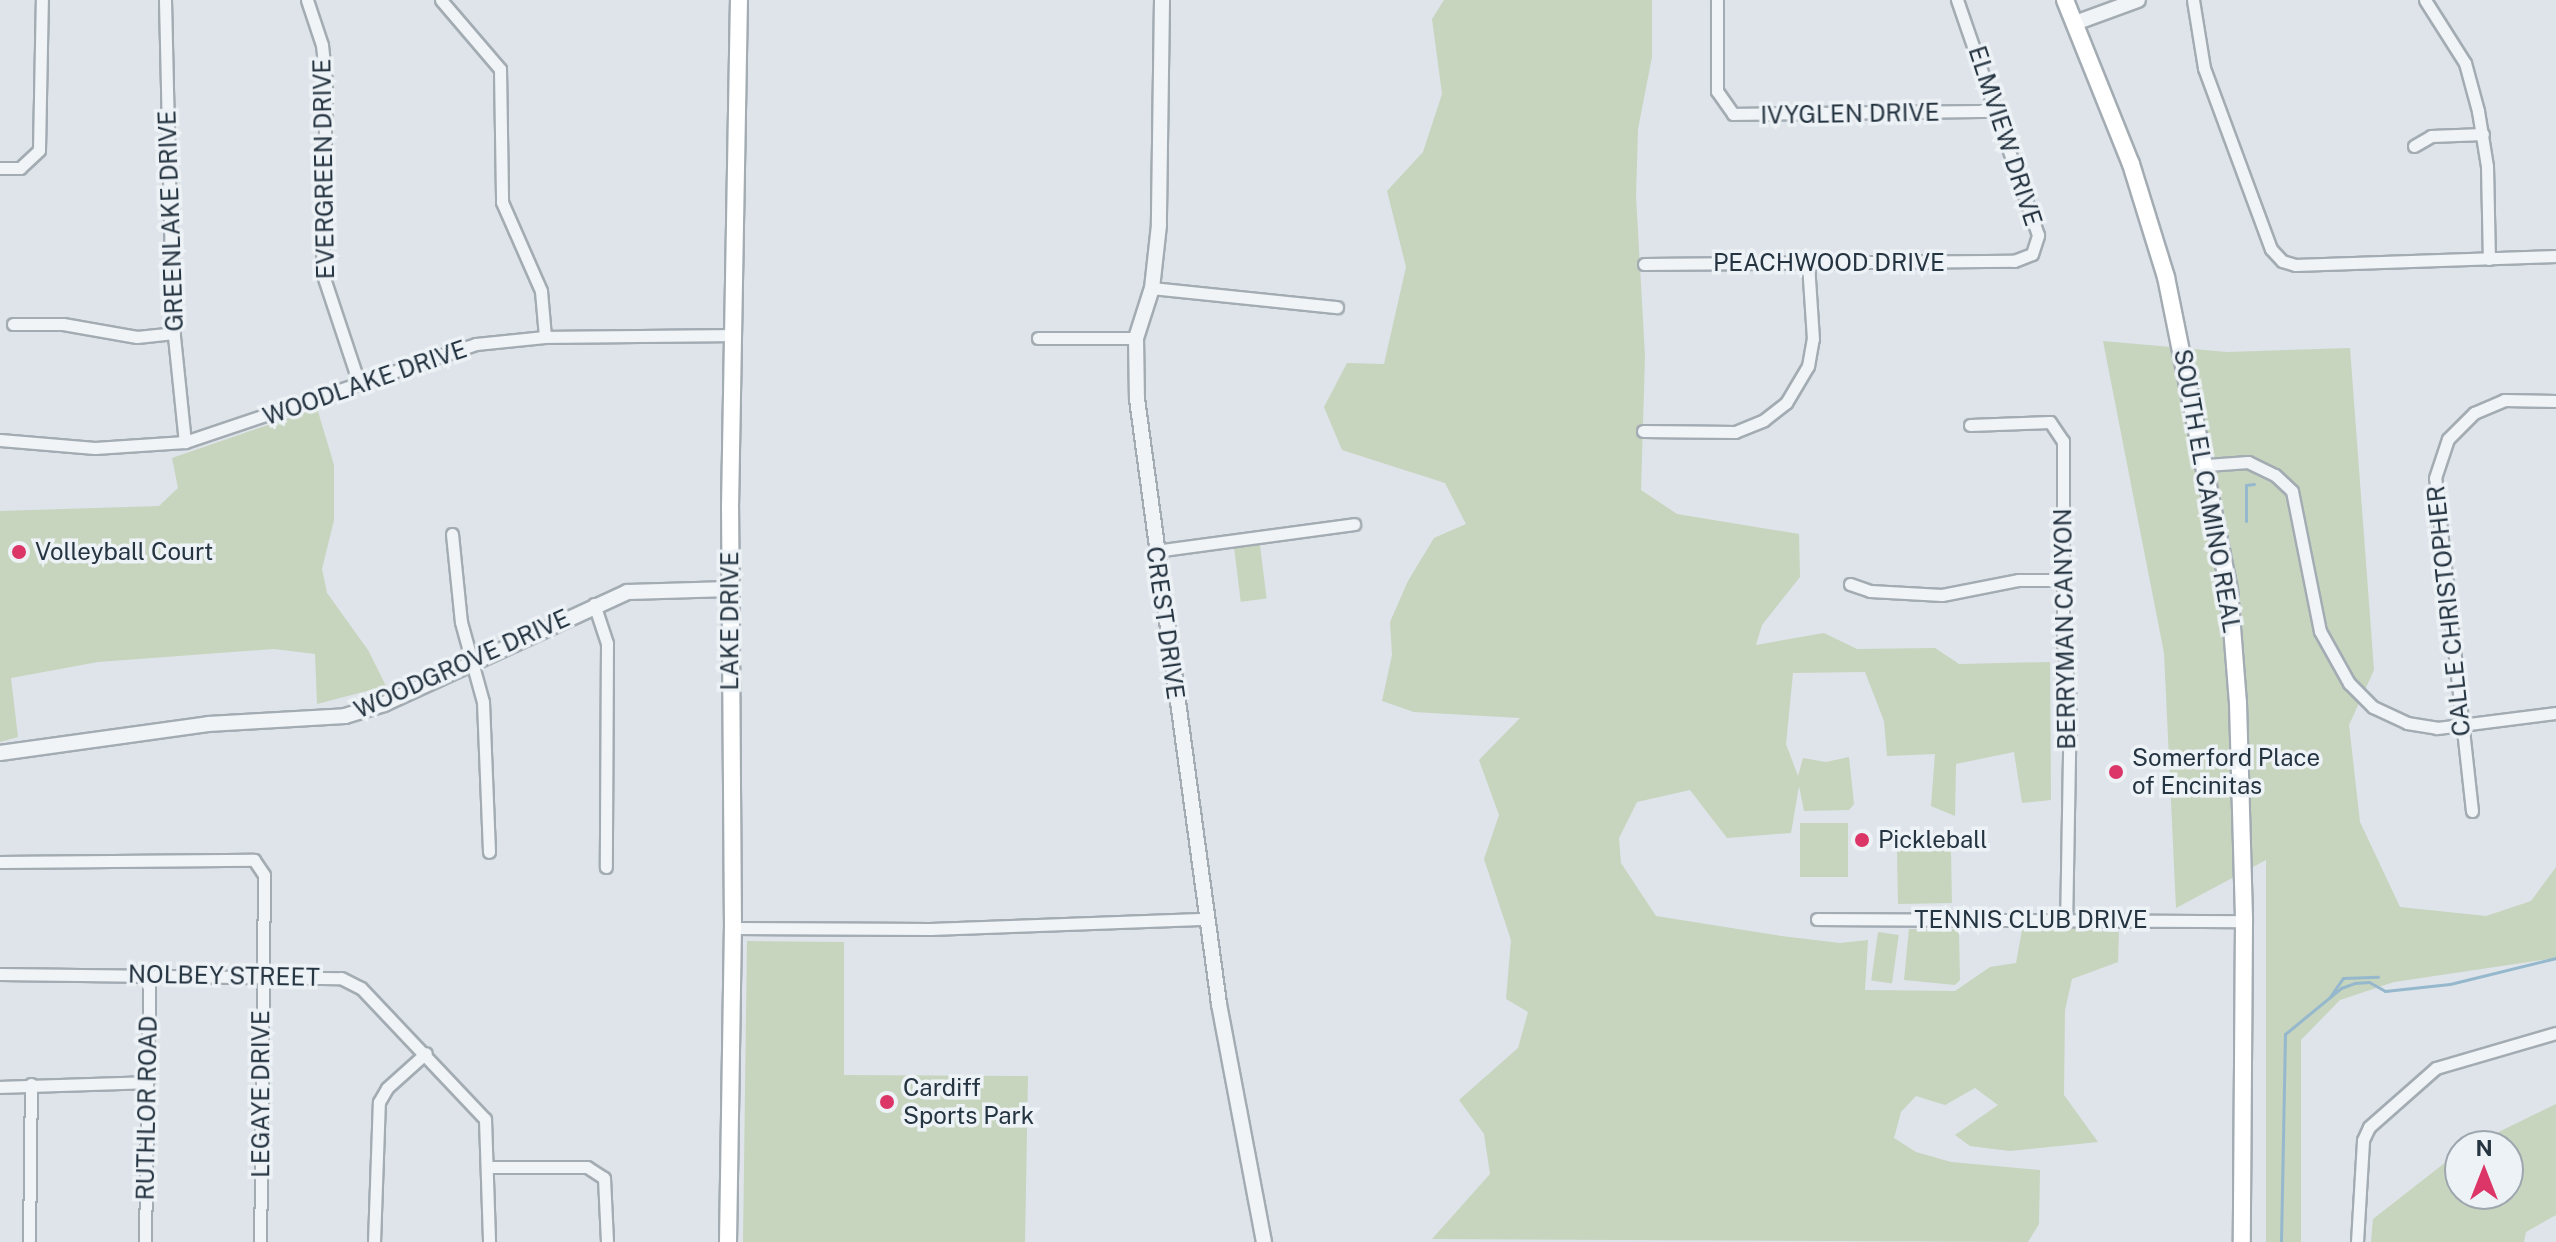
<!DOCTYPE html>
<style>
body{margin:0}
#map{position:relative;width:2556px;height:1242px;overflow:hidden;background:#dee4e9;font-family:"Public Sans",sans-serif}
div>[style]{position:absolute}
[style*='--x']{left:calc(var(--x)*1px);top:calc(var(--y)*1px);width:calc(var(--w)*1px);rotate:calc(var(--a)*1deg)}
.green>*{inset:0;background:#c7d4be;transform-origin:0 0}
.stream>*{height:3px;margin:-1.5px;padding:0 1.5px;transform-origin:1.5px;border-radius:1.5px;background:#95b8cd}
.roads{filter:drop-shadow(2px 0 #a3acb3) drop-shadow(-2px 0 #a3acb3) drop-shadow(0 2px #a3acb3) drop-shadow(0 -2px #a3acb3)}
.minor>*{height:11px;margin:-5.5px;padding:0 5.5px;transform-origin:5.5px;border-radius:5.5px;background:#f1f4f7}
.tertiary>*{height:14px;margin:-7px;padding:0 7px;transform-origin:7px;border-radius:7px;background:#f1f4f7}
.secondary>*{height:16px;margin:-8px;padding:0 8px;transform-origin:8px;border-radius:8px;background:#fff}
.primary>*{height:16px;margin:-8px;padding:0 8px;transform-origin:8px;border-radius:8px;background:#fff}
.dots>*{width:22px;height:22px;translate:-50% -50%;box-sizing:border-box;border:4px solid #edf2f6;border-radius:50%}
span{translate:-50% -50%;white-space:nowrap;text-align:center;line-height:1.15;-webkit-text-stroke:7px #edf2f6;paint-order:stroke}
.street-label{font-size:24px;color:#253441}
.poi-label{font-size:24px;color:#253441}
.left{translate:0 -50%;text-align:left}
.north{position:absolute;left:2444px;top:1130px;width:80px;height:80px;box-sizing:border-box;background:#edf2f6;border:2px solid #9da6ae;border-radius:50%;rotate:0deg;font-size:22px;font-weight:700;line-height:32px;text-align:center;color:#253441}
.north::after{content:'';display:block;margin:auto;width:28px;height:36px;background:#db3667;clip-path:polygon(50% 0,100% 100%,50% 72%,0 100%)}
</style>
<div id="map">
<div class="green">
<div style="clip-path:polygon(1444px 0,1652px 0,1652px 57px,1638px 129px,1636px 196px,1645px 356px,1641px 490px,1677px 514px,1799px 534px,1800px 577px,1762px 625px,1756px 645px,1824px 633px,1857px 649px,1935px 648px,1959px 664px,2050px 662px,2051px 800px,2022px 803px,2014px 752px,1956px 764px,1955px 816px,1931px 806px,1935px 754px,1887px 756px,1884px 721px,1865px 672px,1793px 673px,1786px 744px,1798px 776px,1803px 758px,1826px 762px,1849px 757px,1854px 804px,1849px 810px,1804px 811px,1799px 786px,1791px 833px,1727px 838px,1690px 790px,1637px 802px,1619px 838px,1621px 863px,1656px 916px,1781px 936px,1840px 943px,1868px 940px,1865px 990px,1955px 991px,1990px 967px,2016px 963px,2023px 925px,2119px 932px,2118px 962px,2072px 979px,2065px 1010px,2064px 1095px,2098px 1142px,2010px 1151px,1970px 1146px,1955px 1135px,1998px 1105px,1975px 1088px,1945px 1105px,1916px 1096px,1901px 1112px,1894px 1138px,1916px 1152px,1951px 1162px,2040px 1170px,2039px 1224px,2028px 1242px,1432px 1239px,1490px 1174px,1484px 1134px,1459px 1100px,1518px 1048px,1528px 1012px,1506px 999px,1511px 940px,1484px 859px,1499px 815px,1479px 760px,1520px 718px,1414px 712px,1382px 701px,1392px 655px,1390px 622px,1408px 581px,1434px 538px,1466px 524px,1445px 483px,1342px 450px,1324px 407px,1347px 363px,1384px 364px,1406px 267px,1387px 191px,1423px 152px,1442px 94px,1432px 19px)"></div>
<div style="clip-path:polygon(2103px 341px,2227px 352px,2350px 348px,2374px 670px,2349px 725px,2360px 822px,2400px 907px,2486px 916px,2531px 901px,2556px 867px,2556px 958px,2394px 982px,2340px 1000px,2301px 1040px,2301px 1242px,2266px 1242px,2266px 860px,2176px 908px,2164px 653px)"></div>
<div style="clip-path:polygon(317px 408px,334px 465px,334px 520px,322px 569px,327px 593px,368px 650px,386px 686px,317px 704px,315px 654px,274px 649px,98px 662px,11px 678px,18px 737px,0 742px,0 511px,159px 506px,178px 488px,172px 458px)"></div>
<div style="left:1260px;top:545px;width:54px;height:26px;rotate:83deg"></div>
<div style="left:1800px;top:823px;width:48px;height:54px"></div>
<div style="left:1951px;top:849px;width:54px;height:54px;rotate:89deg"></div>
<div style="clip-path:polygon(1909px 929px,1955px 929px,1959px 934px,1960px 980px,1955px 985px,1904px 980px)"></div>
<div style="left:1878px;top:932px;width:21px;height:49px;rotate:8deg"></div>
<div style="clip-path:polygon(747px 941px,844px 942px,844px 1075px,1028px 1076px,1025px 1242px,743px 1242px)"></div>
<div style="clip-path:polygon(2556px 1104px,2556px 1215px,2526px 1232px,2524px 1242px,2371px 1242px,2373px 1219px,2460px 1151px,2460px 1194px,2508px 1194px,2508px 1146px,2470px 1146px)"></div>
</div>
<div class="stream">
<div style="--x:2246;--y:521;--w:36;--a:-90"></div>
<div style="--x:2246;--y:485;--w:8;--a:-7"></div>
<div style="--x:2329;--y:998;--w:24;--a:-55"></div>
<div style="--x:2343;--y:978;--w:35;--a:-2"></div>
<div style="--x:2281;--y:1242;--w:208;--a:-88.9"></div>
<div style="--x:2285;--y:1034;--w:72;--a:-39.4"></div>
<div style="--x:2341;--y:988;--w:15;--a:-20"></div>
<div style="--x:2355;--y:983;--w:14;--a:-4"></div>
<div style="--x:2369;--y:982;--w:18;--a:29"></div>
<div style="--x:2385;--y:991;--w:65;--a:-6.1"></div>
<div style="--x:2450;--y:984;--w:109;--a:-13.8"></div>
</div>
<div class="roads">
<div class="minor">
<div style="--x:165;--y:0;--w:317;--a:88.7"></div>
<div style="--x:172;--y:317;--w:126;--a:84.1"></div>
<div style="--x:307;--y:0;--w:47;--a:71.6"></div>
<div style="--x:322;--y:45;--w:38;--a:84"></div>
<div style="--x:326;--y:83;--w:189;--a:91.2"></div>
<div style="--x:322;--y:272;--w:117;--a:71.6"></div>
<div style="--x:441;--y:0;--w:91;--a:49.5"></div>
<div style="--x:500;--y:69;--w:133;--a:89.1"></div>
<div style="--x:502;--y:202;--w:97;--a:66.3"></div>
<div style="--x:541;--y:291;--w:46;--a:85"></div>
<div style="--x:1717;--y:0;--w:91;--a:90"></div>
<div style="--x:1717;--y:91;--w:28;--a:55"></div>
<div style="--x:1733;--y:114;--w:263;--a:-0.7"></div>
<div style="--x:2193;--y:0;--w:69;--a:80.8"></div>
<div style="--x:2204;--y:68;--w:193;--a:69.7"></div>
<div style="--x:2271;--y:249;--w:16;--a:47"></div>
<div style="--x:2282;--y:261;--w:14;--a:17"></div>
<div style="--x:2295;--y:265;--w:261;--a:-2"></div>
<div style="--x:2425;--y:0;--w:75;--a:57.6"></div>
<div style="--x:2465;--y:63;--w:50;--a:74.8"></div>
<div style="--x:2478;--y:111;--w:56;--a:80.7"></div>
<div style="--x:2487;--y:166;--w:93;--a:88.8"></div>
<div style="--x:2414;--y:146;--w:20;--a:-30"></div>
<div style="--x:2431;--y:136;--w:52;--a:-2.2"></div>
<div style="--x:0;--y:168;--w:20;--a:0"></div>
<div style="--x:20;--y:168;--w:26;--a:-43"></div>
<div style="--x:39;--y:150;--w:150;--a:-88.9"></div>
<div style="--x:1644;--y:264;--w:370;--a:-0.5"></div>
<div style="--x:2014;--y:261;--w:19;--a:-21"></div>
<div style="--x:2032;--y:254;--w:20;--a:-72"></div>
<div style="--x:2038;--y:235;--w:249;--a:-109"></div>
<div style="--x:1152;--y:288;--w:186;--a:5.9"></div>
<div style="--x:13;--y:324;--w:50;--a:0"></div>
<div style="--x:63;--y:324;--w:75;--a:10"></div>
<div style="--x:137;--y:337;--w:37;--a:-6"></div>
<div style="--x:1038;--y:338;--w:98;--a:0"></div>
<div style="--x:1970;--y:425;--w:80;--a:-2.1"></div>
<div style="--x:2050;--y:422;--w:23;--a:56"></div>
<div style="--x:2063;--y:441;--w:201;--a:90"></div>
<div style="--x:2063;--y:642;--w:57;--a:83"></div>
<div style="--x:2070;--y:699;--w:221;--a:91"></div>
<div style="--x:1643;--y:431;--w:92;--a:0.6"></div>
<div style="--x:1735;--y:432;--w:31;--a:-22"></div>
<div style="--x:1764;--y:420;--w:28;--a:-38"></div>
<div style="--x:1786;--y:403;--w:43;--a:-59.3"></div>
<div style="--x:1808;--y:366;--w:27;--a:-80"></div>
<div style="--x:1813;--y:339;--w:76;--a:-93.8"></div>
<div style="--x:0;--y:440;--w:95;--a:4.8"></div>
<div style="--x:95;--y:448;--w:90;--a:-3.8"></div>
<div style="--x:185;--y:442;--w:307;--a:-18.6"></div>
<div style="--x:476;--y:344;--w:69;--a:-5.8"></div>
<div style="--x:545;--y:337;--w:189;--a:-0.6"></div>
<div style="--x:2207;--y:465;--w:41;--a:-4.2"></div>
<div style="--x:2248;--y:462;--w:30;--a:26"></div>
<div style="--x:2275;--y:475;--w:23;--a:43"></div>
<div style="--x:2292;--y:491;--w:143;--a:78.7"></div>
<div style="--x:2320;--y:631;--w:60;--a:60.9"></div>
<div style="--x:2349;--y:683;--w:34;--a:45"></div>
<div style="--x:2373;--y:707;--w:38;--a:25"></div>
<div style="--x:2407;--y:723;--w:30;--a:9"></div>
<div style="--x:2437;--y:728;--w:120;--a:-7.2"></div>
<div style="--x:452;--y:534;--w:88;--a:84.2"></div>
<div style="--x:461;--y:622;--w:83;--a:74.6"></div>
<div style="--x:483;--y:702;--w:150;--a:87.7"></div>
<div style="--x:1155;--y:551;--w:201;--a:-7.7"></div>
<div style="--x:1850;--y:584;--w:21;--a:19"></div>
<div style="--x:1870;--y:591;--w:72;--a:3.2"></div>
<div style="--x:1942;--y:595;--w:77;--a:-11.2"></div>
<div style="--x:2018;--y:580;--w:44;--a:0"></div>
<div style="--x:594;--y:604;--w:41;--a:71.6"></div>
<div style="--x:607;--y:643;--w:224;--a:90.3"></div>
<div style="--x:2472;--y:811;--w:335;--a:-96.3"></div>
<div style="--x:2435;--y:478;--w:41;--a:-71.6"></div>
<div style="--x:2448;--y:439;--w:37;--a:-45"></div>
<div style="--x:2474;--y:413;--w:33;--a:-23"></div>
<div style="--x:2504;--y:400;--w:52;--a:1.1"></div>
<div style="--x:0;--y:862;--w:254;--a:-0.5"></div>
<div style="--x:254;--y:860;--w:18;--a:56"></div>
<div style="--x:264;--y:875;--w:367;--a:90.6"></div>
<div style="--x:1817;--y:919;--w:427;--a:0.3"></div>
<div style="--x:733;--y:928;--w:197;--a:0.3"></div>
<div style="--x:930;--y:929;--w:277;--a:-2.1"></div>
<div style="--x:0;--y:974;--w:341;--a:0.7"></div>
<div style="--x:341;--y:978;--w:22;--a:27"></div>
<div style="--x:361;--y:988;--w:180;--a:46.6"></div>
<div style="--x:485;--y:1119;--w:123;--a:88.1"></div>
<div style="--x:0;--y:1087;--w:147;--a:-1.9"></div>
<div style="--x:489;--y:1167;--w:98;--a:0"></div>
<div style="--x:587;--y:1167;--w:20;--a:33"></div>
<div style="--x:604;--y:1178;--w:64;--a:87.3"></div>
<div style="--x:29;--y:1242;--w:158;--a:-89.3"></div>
<div style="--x:145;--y:1242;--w:267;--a:-89.1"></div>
<div style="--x:374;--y:1242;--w:140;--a:-88"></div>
<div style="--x:379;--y:1102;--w:16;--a:-60"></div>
<div style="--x:387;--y:1088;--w:52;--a:-41.9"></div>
<div style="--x:2357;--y:1242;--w:102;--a:-86.6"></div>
<div style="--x:2363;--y:1140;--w:14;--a:-65"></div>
<div style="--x:2369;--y:1127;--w:89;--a:-41.4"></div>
<div style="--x:2436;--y:1068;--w:125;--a:-16.3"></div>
</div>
<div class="tertiary">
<div style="--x:1162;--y:0;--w:225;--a:90.8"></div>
<div style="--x:1159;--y:225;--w:63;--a:96.3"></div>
<div style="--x:1152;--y:288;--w:52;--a:107.7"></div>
<div style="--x:1136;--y:338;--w:61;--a:89.1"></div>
<div style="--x:1137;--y:399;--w:611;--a:82.28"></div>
<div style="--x:1219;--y:1004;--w:242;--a:79.3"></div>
<div style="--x:2075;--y:23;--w:67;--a:-20.1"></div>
<div style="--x:0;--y:753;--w:210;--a:-7.9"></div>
<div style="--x:208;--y:724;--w:137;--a:-3.3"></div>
<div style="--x:345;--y:716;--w:41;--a:-17.1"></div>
<div style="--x:384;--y:704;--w:268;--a:-24.7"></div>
<div style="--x:627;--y:592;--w:104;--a:-1.7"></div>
</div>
<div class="secondary">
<div style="--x:728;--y:1242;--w:314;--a:-89.1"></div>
<div style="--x:733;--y:928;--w:420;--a:-90.4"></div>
<div style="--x:730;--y:508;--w:508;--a:-88.99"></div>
</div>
<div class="primary">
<div style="--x:2065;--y:0;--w:177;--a:68.1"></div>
<div style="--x:2131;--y:164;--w:118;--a:72.8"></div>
<div style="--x:2166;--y:277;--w:318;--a:78.6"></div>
<div style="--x:2229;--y:589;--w:114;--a:85.5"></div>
<div style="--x:2238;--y:703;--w:218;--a:88.4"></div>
<div style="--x:2244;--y:921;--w:321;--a:90.4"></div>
</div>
</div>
<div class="dots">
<div style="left:19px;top:552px;background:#db3667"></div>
<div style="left:2116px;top:772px;background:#db3667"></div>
<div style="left:1862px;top:840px;background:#db3667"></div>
<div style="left:887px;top:1102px;background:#db3667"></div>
</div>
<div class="street-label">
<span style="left:1850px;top:114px;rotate:-1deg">IVYGLEN DRIVE</span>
<span style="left:2005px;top:136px;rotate:72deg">ELMVIEW DRIVE</span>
<span style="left:324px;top:169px;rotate:-91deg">EVERGREEN DRIVE</span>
<span style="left:171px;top:221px;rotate:-92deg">GREENLAKE DRIVE</span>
<span style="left:1829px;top:263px">PEACHWOOD DRIVE</span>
<span style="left:365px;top:383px;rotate:-19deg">WOODLAKE DRIVE</span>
<span style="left:2207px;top:491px;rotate:80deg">SOUTH EL CAMINO REAL</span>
<span style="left:2449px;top:611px;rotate:-96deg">CALLE CHRISTOPHER</span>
<span style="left:730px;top:621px;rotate:-90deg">LAKE DRIVE</span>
<span style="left:1165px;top:623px;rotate:82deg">CREST DRIVE</span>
<span style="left:2065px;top:629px;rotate:-91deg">BERRYMAN CANYON</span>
<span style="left:462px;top:664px;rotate:-24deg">WOODGROVE DRIVE</span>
<span style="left:2031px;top:920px">TENNIS CLUB DRIVE</span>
<span style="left:224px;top:976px;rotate:1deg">NOLBEY STREET</span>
<span style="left:261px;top:1094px;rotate:-90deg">LEGAYE DRIVE</span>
<span style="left:147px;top:1108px;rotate:-89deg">RUTHLOR ROAD</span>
</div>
<div class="poi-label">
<span class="left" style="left:35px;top:552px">Volleyball Court</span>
<span class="left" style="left:2132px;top:772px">Somerford Place<br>of Encinitas</span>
<span class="left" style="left:1878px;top:840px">Pickleball</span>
<span class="left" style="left:903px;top:1102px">Cardiff<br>Sports Park</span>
</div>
<div class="north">N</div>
</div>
